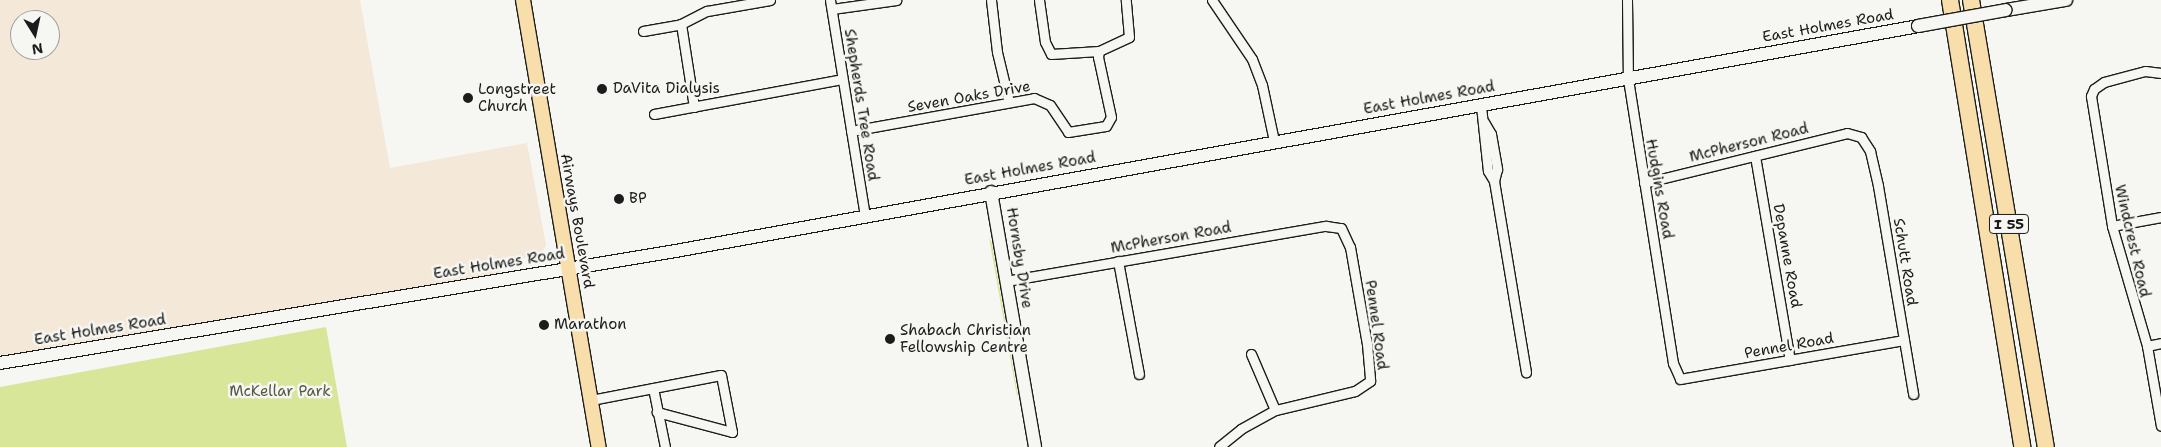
<!DOCTYPE html>
<style>
body{margin:0}
#map{position:relative;width:2161px;height:447px;overflow:hidden;background:#f6f6f2;font-family:"Shantell Sans",sans-serif}
div>[style]{position:absolute}
[style*='--x']{left:calc(var(--x)*1px);top:calc(var(--y)*1px);width:calc(var(--w)*1px);rotate:calc(var(--a)*1deg)}
.built>*{inset:0;background:#f4e8d9}
.green>*{inset:0;background:#d7e699}
.roads{filter:drop-shadow(1px 0 #1c1c1c) drop-shadow(-1px 0 #1c1c1c) drop-shadow(0 1px #1c1c1c) drop-shadow(0 -1px #1c1c1c)}
.street>*{height:9px;margin:-4.5px;padding:0 4.5px;transform-origin:4.5px;border-radius:4.5px;background:#f6f6f2}
.secondary>*{height:12px;margin:-6px;padding:0 6px;transform-origin:6px;border-radius:6px;background:#f6f6f2}
.primary>*{height:14px;margin:-7px;padding:0 7px;transform-origin:7px;border-radius:7px;background:#f8deab}
.highway>*{height:16px;margin:-8px;padding:0 8px;transform-origin:8px;border-radius:8px;background:#f8deab}
.bridges{filter:drop-shadow(1px 0 #1c1c1c) drop-shadow(-1px 0 #1c1c1c) drop-shadow(0 1px #1c1c1c) drop-shadow(0 -1px #1c1c1c)}
.secondary-bridge>*{height:12px;margin:-6px;padding:0 6px;transform-origin:6px;border-radius:6px;background:#f6f6f2}
.dots>*{width:14px;height:14px;translate:-50% -50%;box-sizing:border-box;border:2px solid #f6f6f2;border-radius:50%}
span{translate:-50% -50%;white-space:nowrap;text-align:center;line-height:1.15;-webkit-text-stroke:5px #f6f6f2;paint-order:stroke}
.shield-label span{padding:1px 4px;background:#f6f6f2;border:1px solid;border-radius:4px;-webkit-text-stroke-width:0}
.shield-label{font-size:14px;color:#1c1c1c;font-weight:700}
.street-label{font-size:15px;color:#1c1c1c}
.poi-label{font-size:15px;color:#1c1c1c}
.left{translate:0 -50%;text-align:left}
.park-label{font-size:15px;color:#545942}
.north{position:absolute;left:10px;top:10px;width:50px;height:50px;box-sizing:border-box;background:#f6f6f2;border:1px solid #9f9f9c;border-radius:50%;rotate:170deg;font-size:14px;font-weight:700;line-height:20px;text-align:center;color:#1c1c1c}
.north::after{content:'';display:block;margin:auto;width:18px;height:22px;background:#1c1c1c;clip-path:polygon(50% 0,100% 100%,50% 72%,0 100%)}
</style>
<div id="map">
<div class="built">
<div style="clip-path:polygon(evenodd,0 0,360px 0,390px 168px,527px 143px,546px 245px,542px 253px,500px 265px,500px 275px,0 357px,0 0,20px 20px,50px 20px,50px 50px,20px 50px,20px 20px)"></div>
</div>
<div class="green">
<div style="clip-path:polygon(989px 237px,992px 244px,1018px 396px,1017px 396px)"></div>
<div style="clip-path:polygon(326px 327px,347px 447px,0 447px,0 387px)"></div>
</div>
<div class="roads">
<div class="street">
<div style="--x:830;--y:0;--w:218;--a:80.8"></div>
<div style="--x:991;--y:0;--w:52;--a:83.4"></div>
<div style="--x:997;--y:52;--w:51;--a:76.5"></div>
<div style="--x:1039;--y:0;--w:42;--a:81.9"></div>
<div style="--x:1045;--y:42;--w:13;--a:63"></div>
<div style="--x:1051;--y:54;--w:48;--a:-3.6"></div>
<div style="--x:1212;--y:0;--w:71;--a:55.9"></div>
<div style="--x:1252;--y:59;--w:28;--a:69"></div>
<div style="--x:1262;--y:85;--w:57;--a:77.9"></div>
<div style="--x:1627;--y:0;--w:79;--a:89.3"></div>
<div style="--x:1628;--y:79;--w:288;--a:81"></div>
<div style="--x:1673;--y:363;--w:17;--a:66"></div>
<div style="--x:1680;--y:379;--w:227;--a:-9.9"></div>
<div style="--x:832;--y:9;--w:65;--a:-8"></div>
<div style="--x:681;--y:24;--w:84;--a:81.1"></div>
<div style="--x:643;--y:31;--w:39;--a:-10"></div>
<div style="--x:681;--y:24;--w:29;--a:-27"></div>
<div style="--x:707;--y:11;--w:64;--a:-9.9"></div>
<div style="--x:2161;--y:73;--w:16;--a:-173"></div>
<div style="--x:2145;--y:71;--w:42;--a:165"></div>
<div style="--x:2104;--y:82;--w:12;--a:145"></div>
<div style="--x:2094;--y:89;--w:8;--a:113"></div>
<div style="--x:2091;--y:96;--w:132;--a:80.8"></div>
<div style="--x:2112;--y:226;--w:125;--a:73.7"></div>
<div style="--x:2147;--y:346;--w:81;--a:80.1"></div>
<div style="--x:1481;--y:106;--w:65;--a:83.9"></div>
<div style="--x:1488;--y:171;--w:12;--a:59"></div>
<div style="--x:1494;--y:181;--w:194;--a:80.5"></div>
<div style="--x:654;--y:114;--w:191;--a:-10.5"></div>
<div style="--x:1484;--y:122;--w:14;--a:60"></div>
<div style="--x:1491;--y:134;--w:36;--a:80"></div>
<div style="--x:1497;--y:169;--w:12;--a:104"></div>
<div style="--x:851;--y:131;--w:186;--a:-10.2"></div>
<div style="--x:1034;--y:98;--w:17;--a:24"></div>
<div style="--x:1050;--y:105;--w:32;--a:56"></div>
<div style="--x:1068;--y:132;--w:38;--a:-9"></div>
<div style="--x:1106;--y:126;--w:10;--a:-61"></div>
<div style="--x:1111;--y:117;--w:61;--a:-102.2"></div>
<div style="--x:1098;--y:57;--w:6;--a:-81"></div>
<div style="--x:1099;--y:51;--w:33;--a:-25"></div>
<div style="--x:1129;--y:37;--w:37;--a:-95"></div>
<div style="--x:1755;--y:156;--w:207;--a:80.3"></div>
<div style="--x:1644;--y:183;--w:209;--a:-13.8"></div>
<div style="--x:1847;--y:133;--w:15;--a:16"></div>
<div style="--x:1861;--y:137;--w:17;--a:57"></div>
<div style="--x:1870;--y:151;--w:36;--a:77"></div>
<div style="--x:1878;--y:186;--w:211;--a:80.4"></div>
<div style="--x:2112;--y:226;--w:50;--a:-10.4"></div>
<div style="--x:1118;--y:261;--w:115;--a:79.5"></div>
<div style="--x:1006;--y:281;--w:325;--a:-9.8"></div>
<div style="--x:1326;--y:226;--w:15;--a:8"></div>
<div style="--x:1341;--y:228;--w:21;--a:65"></div>
<div style="--x:1350;--y:247;--w:98;--a:80.1"></div>
<div style="--x:1367;--y:344;--w:37;--a:85"></div>
<div style="--x:1370;--y:381;--w:18;--a:146"></div>
<div style="--x:1355;--y:391;--w:82;--a:166.6"></div>
<div style="--x:1275;--y:410;--w:39;--a:151"></div>
<div style="--x:1241;--y:429;--w:28;--a:141"></div>
<div style="--x:2147;--y:346;--w:14;--a:-12"></div>
<div style="--x:1251;--y:354;--w:61;--a:66.8"></div>
<div style="--x:653;--y:388;--w:60;--a:78.5"></div>
<div style="--x:591;--y:400;--w:132;--a:-10.9"></div>
<div style="--x:721;--y:375;--w:58;--a:79.1"></div>
<div style="--x:732;--y:432;--w:78;--a:-165.1"></div>
</div>
<div class="secondary">
<div style="--x:2006;--y:10;--w:61;--a:-9.5"></div>
<div style="--x:991;--y:192;--w:259;--a:80.2"></div>
<div style="--x:0;--y:363;--w:679;--a:-9.41"></div>
<div style="--x:670;--y:252;--w:1268;--a:-10.26"></div>
</div>
<div class="primary">
<div style="--x:523;--y:0;--w:453;--a:80.4"></div>
</div>
<div class="highway">
<div style="--x:1950;--y:0;--w:453;--a:80.8"></div>
<div style="--x:1971;--y:0;--w:453;--a:80.5"></div>
</div>
</div>
<div class="bridges">
<div class="secondary-bridge">
<div style="--x:1918;--y:26;--w:89;--a:-10.3"></div>
</div>
</div>
<div class="dots">
<div style="left:602px;top:89px;background:#1c1c1c"></div>
<div style="left:468px;top:98px;background:#1c1c1c"></div>
<div style="left:619px;top:199px;background:#1c1c1c"></div>
<div style="left:544px;top:325px;background:#1c1c1c"></div>
<div style="left:890px;top:339px;background:#1c1c1c"></div>
</div>
<div class="shield-label">
<span style="left:2009px;top:224px">I 55</span>
</div>
<div class="street-label">
<span style="left:1828px;top:26px;rotate:-10deg">East Holmes Road</span>
<span style="left:969px;top:97px;rotate:-10deg">Seven Oaks Drive</span>
<span style="left:1429px;top:98px;rotate:-10deg">East Holmes Road</span>
<span style="left:861px;top:105px;rotate:81deg">Shepherds Tree Road</span>
<span style="left:1749px;top:143px;rotate:-14deg">McPherson Road</span>
<span style="left:1030px;top:169px;rotate:-10deg">East Holmes Road</span>
<span style="left:1659px;top:189px;rotate:80deg">Hudgins Road</span>
<span style="left:577px;top:221px;rotate:80deg">Airways Boulevard</span>
<span style="left:1171px;top:238px;rotate:-10deg">McPherson Road</span>
<span style="left:2132px;top:241px;rotate:77deg">Windcrest Road</span>
<span style="left:1787px;top:256px;rotate:80deg">Depanne Road</span>
<span style="left:1019px;top:258px;rotate:81deg">Hornsby Drive</span>
<span style="left:1905px;top:262px;rotate:81deg">Schutt Road</span>
<span style="left:499px;top:264px;rotate:-9deg">East Holmes Road</span>
<span style="left:1376px;top:325px;rotate:82deg">Pennel Road</span>
<span style="left:100px;top:330px;rotate:-9deg">East Holmes Road</span>
<span style="left:1789px;top:346px;rotate:-10deg">Pennel Road</span>
</div>
<div class="poi-label">
<span class="left" style="left:478px;top:98px">Longstreet<br>Church</span>
<span class="left" style="left:613px;top:89px">DaVita Dialysis</span>
<span class="left" style="left:629px;top:199px">BP</span>
<span class="left" style="left:554px;top:325px">Marathon</span>
<span class="left" style="left:900px;top:339px">Shabach Christian<br>Fellowship Centre</span>
</div>
<div class="park-label">
<span style="left:280px;top:392px">McKellar Park</span>
</div>
<div class="north">N</div>
</div>
